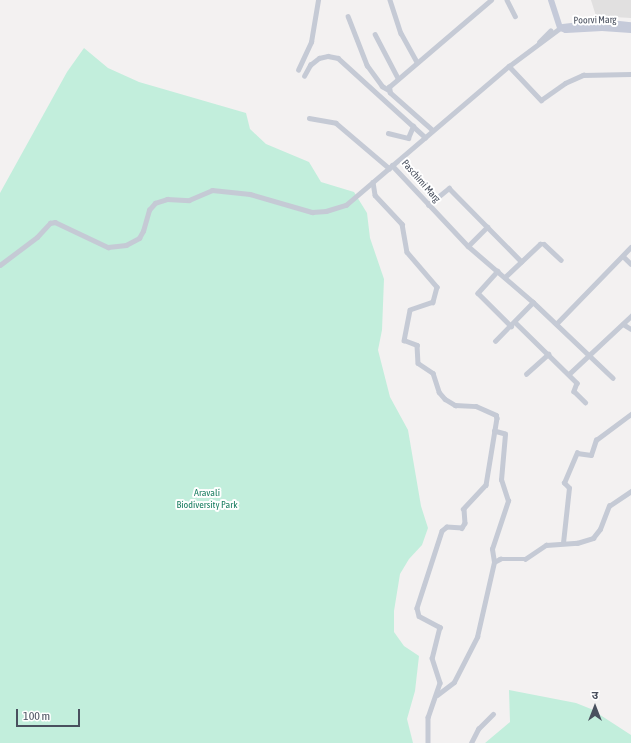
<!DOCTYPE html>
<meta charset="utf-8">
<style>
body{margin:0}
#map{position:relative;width:631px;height:743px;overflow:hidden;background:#f3f1f1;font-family:"Asap Condensed","Noto Sans Devanagari",sans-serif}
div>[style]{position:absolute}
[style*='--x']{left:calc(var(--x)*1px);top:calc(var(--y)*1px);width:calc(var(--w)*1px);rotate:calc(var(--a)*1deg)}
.education>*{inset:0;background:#e1e0e0}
.green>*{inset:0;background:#c2eedc}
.minor>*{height:4.5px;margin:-2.25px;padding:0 2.25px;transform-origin:2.25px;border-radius:2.25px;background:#c5cad5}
.secondary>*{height:6px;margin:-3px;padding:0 3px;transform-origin:3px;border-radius:3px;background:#c5cad9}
span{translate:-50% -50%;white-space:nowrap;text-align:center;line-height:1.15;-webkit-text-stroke:4px #fff;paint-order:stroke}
.street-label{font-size:10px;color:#49505e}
.park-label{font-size:10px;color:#1b7e61}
.north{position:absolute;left:575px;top:687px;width:40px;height:40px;-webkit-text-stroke:3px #fff;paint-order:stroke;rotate:0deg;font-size:11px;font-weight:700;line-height:16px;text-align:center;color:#49505e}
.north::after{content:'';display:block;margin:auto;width:14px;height:18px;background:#49505e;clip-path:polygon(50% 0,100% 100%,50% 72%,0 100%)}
.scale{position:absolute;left:16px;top:709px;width:64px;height:18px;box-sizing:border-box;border:2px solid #49505e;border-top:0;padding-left:5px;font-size:12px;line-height:14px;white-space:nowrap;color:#49505e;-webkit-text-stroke:3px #fff;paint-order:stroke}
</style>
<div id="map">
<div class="education">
<div style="clip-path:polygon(591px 0,631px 0,631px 18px,596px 16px)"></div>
</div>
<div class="green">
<div style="clip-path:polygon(84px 48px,108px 68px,139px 82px,246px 113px,250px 129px,266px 144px,309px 162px,321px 182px,354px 192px,367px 213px,370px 238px,384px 279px,382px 330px,378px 350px,390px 397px,408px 430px,421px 506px,428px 528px,422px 545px,409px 559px,400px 574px,394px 611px,394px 632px,404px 646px,419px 656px,415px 691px,407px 719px,413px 743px,0 743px,0 193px,67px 72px)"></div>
<div style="clip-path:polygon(509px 690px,576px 703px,591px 709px,631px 735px,631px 743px,485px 743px,510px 722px)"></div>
</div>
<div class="minor">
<div style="--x:390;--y:0;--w:35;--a:72"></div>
<div style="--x:401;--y:33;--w:33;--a:61"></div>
<div style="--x:507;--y:0;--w:18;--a:63"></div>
<div style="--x:348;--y:16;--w:53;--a:68.8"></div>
<div style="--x:367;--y:65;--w:26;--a:54"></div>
<div style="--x:382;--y:86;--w:8;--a:30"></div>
<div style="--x:375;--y:34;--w:50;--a:62.4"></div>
<div style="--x:539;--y:42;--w:16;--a:-45"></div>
<div style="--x:509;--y:66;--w:47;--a:46.7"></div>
<div style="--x:541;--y:100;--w:29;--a:-35"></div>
<div style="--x:565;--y:83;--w:20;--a:-24"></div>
<div style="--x:583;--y:75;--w:48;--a:-1.2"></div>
<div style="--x:298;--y:70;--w:31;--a:-65"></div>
<div style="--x:311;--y:42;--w:43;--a:-80.5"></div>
<div style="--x:304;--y:76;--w:13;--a:-61"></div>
<div style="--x:310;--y:65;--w:11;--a:-38"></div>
<div style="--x:319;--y:58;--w:9;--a:-13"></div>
<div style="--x:328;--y:56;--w:10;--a:11"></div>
<div style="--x:338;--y:58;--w:118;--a:42.2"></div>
<div style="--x:309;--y:118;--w:27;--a:10"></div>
<div style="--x:336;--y:123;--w:70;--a:40.3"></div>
<div style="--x:432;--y:130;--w:56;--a:-138.6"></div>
<div style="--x:390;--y:93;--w:6;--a:-99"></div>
<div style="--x:389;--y:87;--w:134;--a:-40.5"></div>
<div style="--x:388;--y:133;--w:21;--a:14"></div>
<div style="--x:408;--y:138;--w:13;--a:-67"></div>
<div style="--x:392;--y:165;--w:111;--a:46.8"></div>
<div style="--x:468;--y:246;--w:86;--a:40.7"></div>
<div style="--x:533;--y:302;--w:110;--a:43.5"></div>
<div style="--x:373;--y:182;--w:13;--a:81"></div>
<div style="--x:375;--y:195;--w:40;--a:47"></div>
<div style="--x:402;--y:224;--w:28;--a:80"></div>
<div style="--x:407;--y:252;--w:46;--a:49.4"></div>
<div style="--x:437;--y:287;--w:16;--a:105"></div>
<div style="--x:433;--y:302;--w:24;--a:161"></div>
<div style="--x:410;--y:310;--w:31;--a:101"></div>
<div style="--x:404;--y:340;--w:14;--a:21"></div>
<div style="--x:417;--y:345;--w:18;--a:87"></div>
<div style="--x:418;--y:363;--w:18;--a:34"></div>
<div style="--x:433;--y:373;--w:20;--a:72"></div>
<div style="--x:439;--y:392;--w:9;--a:49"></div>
<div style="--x:445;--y:399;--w:12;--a:31"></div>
<div style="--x:455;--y:405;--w:21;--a:3"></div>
<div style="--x:476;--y:406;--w:22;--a:24"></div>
<div style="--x:496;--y:415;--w:3;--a:72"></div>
<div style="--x:497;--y:418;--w:68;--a:99.3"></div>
<div style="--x:486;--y:485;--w:33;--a:133"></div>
<div style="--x:464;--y:509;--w:14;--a:86"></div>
<div style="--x:465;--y:523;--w:6;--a:121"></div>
<div style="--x:462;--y:528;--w:15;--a:-176"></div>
<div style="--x:447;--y:527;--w:6;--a:141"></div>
<div style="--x:442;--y:531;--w:81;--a:108"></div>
<div style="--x:417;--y:608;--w:8;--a:76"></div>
<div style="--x:419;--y:616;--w:24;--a:28"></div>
<div style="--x:440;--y:627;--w:32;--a:104"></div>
<div style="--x:432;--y:658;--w:26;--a:72"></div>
<div style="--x:440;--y:683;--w:36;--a:109"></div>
<div style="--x:428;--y:717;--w:26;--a:90"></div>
<div style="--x:428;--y:205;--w:27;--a:-39"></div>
<div style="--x:449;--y:188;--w:103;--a:45.4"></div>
<div style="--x:468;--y:246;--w:27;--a:-45"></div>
<div style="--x:623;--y:256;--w:11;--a:45"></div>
<div style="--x:0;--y:265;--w:46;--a:-37.1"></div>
<div style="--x:37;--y:237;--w:19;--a:-47"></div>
<div style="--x:50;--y:223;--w:5;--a:-11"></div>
<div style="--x:55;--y:222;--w:59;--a:25.3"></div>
<div style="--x:108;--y:247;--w:18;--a:-6"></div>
<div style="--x:126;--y:245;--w:15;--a:-28"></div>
<div style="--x:139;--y:238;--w:8;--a:-60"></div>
<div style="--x:143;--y:231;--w:22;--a:-74"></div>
<div style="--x:149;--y:210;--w:9;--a:-49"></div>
<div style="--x:155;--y:203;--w:13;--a:-18"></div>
<div style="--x:167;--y:199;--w:22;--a:3"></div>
<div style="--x:189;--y:200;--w:25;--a:-23"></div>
<div style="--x:212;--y:190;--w:38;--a:6"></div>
<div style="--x:250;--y:194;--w:65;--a:16.2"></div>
<div style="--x:312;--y:212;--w:14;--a:-4"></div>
<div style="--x:326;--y:211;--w:21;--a:-17"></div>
<div style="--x:346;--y:205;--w:214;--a:-40.5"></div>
<div style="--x:509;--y:66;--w:64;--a:-36.7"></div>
<div style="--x:498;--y:271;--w:30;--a:132"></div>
<div style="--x:478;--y:293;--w:47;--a:45"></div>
<div style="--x:505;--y:277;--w:48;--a:-43.3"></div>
<div style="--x:540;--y:244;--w:4;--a:0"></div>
<div style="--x:544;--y:244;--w:23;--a:43"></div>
<div style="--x:515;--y:322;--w:87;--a:44.5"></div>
<div style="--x:577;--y:383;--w:9;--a:111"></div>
<div style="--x:574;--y:391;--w:16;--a:45"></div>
<div style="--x:556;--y:324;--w:107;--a:-45.8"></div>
<div style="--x:623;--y:324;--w:9;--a:32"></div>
<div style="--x:495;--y:341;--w:54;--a:-45.7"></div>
<div style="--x:526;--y:374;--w:30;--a:-42"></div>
<div style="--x:569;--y:374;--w:85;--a:-43.1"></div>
<div style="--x:563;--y:543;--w:55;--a:-83.8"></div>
<div style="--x:569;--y:488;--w:7;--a:-135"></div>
<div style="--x:564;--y:483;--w:33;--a:-67"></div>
<div style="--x:577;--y:453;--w:14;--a:8"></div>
<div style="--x:591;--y:455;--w:16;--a:-72"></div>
<div style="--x:596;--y:440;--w:44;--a:-36.6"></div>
<div style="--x:494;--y:562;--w:13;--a:-99"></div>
<div style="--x:492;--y:549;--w:51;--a:-71.6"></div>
<div style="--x:508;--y:501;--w:22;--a:-108"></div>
<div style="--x:501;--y:480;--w:46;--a:-85"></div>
<div style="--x:505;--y:434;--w:11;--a:-165"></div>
<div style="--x:437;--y:695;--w:21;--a:-37"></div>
<div style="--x:454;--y:682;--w:51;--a:-62.9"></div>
<div style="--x:477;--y:637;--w:77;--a:-77.2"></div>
<div style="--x:494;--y:562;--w:7;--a:-27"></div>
<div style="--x:500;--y:559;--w:25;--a:0"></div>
<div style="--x:525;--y:559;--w:25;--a:-34"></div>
<div style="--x:546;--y:545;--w:31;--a:-4"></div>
<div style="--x:577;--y:543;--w:17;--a:-17"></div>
<div style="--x:593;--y:538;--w:11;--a:-52"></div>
<div style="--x:600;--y:529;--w:25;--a:-69"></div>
<div style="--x:609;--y:506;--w:27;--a:-34"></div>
<div style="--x:471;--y:743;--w:16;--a:-63"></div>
<div style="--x:478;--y:729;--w:21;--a:-45"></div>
</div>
<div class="secondary">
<div style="--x:551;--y:0;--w:29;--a:72"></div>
<div style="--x:563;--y:27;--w:38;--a:-7"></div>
<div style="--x:601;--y:22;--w:30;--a:6"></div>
<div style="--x:560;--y:28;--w:6;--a:18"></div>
<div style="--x:566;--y:30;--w:36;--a:-3"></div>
<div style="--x:602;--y:28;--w:29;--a:4"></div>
</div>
<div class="street-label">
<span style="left:595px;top:20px;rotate:-1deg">Poorvi Marg</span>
<span style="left:421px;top:181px;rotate:49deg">Paschimi Marg</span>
</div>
<div class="park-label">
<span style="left:207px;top:498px">Aravali<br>Biodiversity Park</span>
</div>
<div class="north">उ</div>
<div class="scale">100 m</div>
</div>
